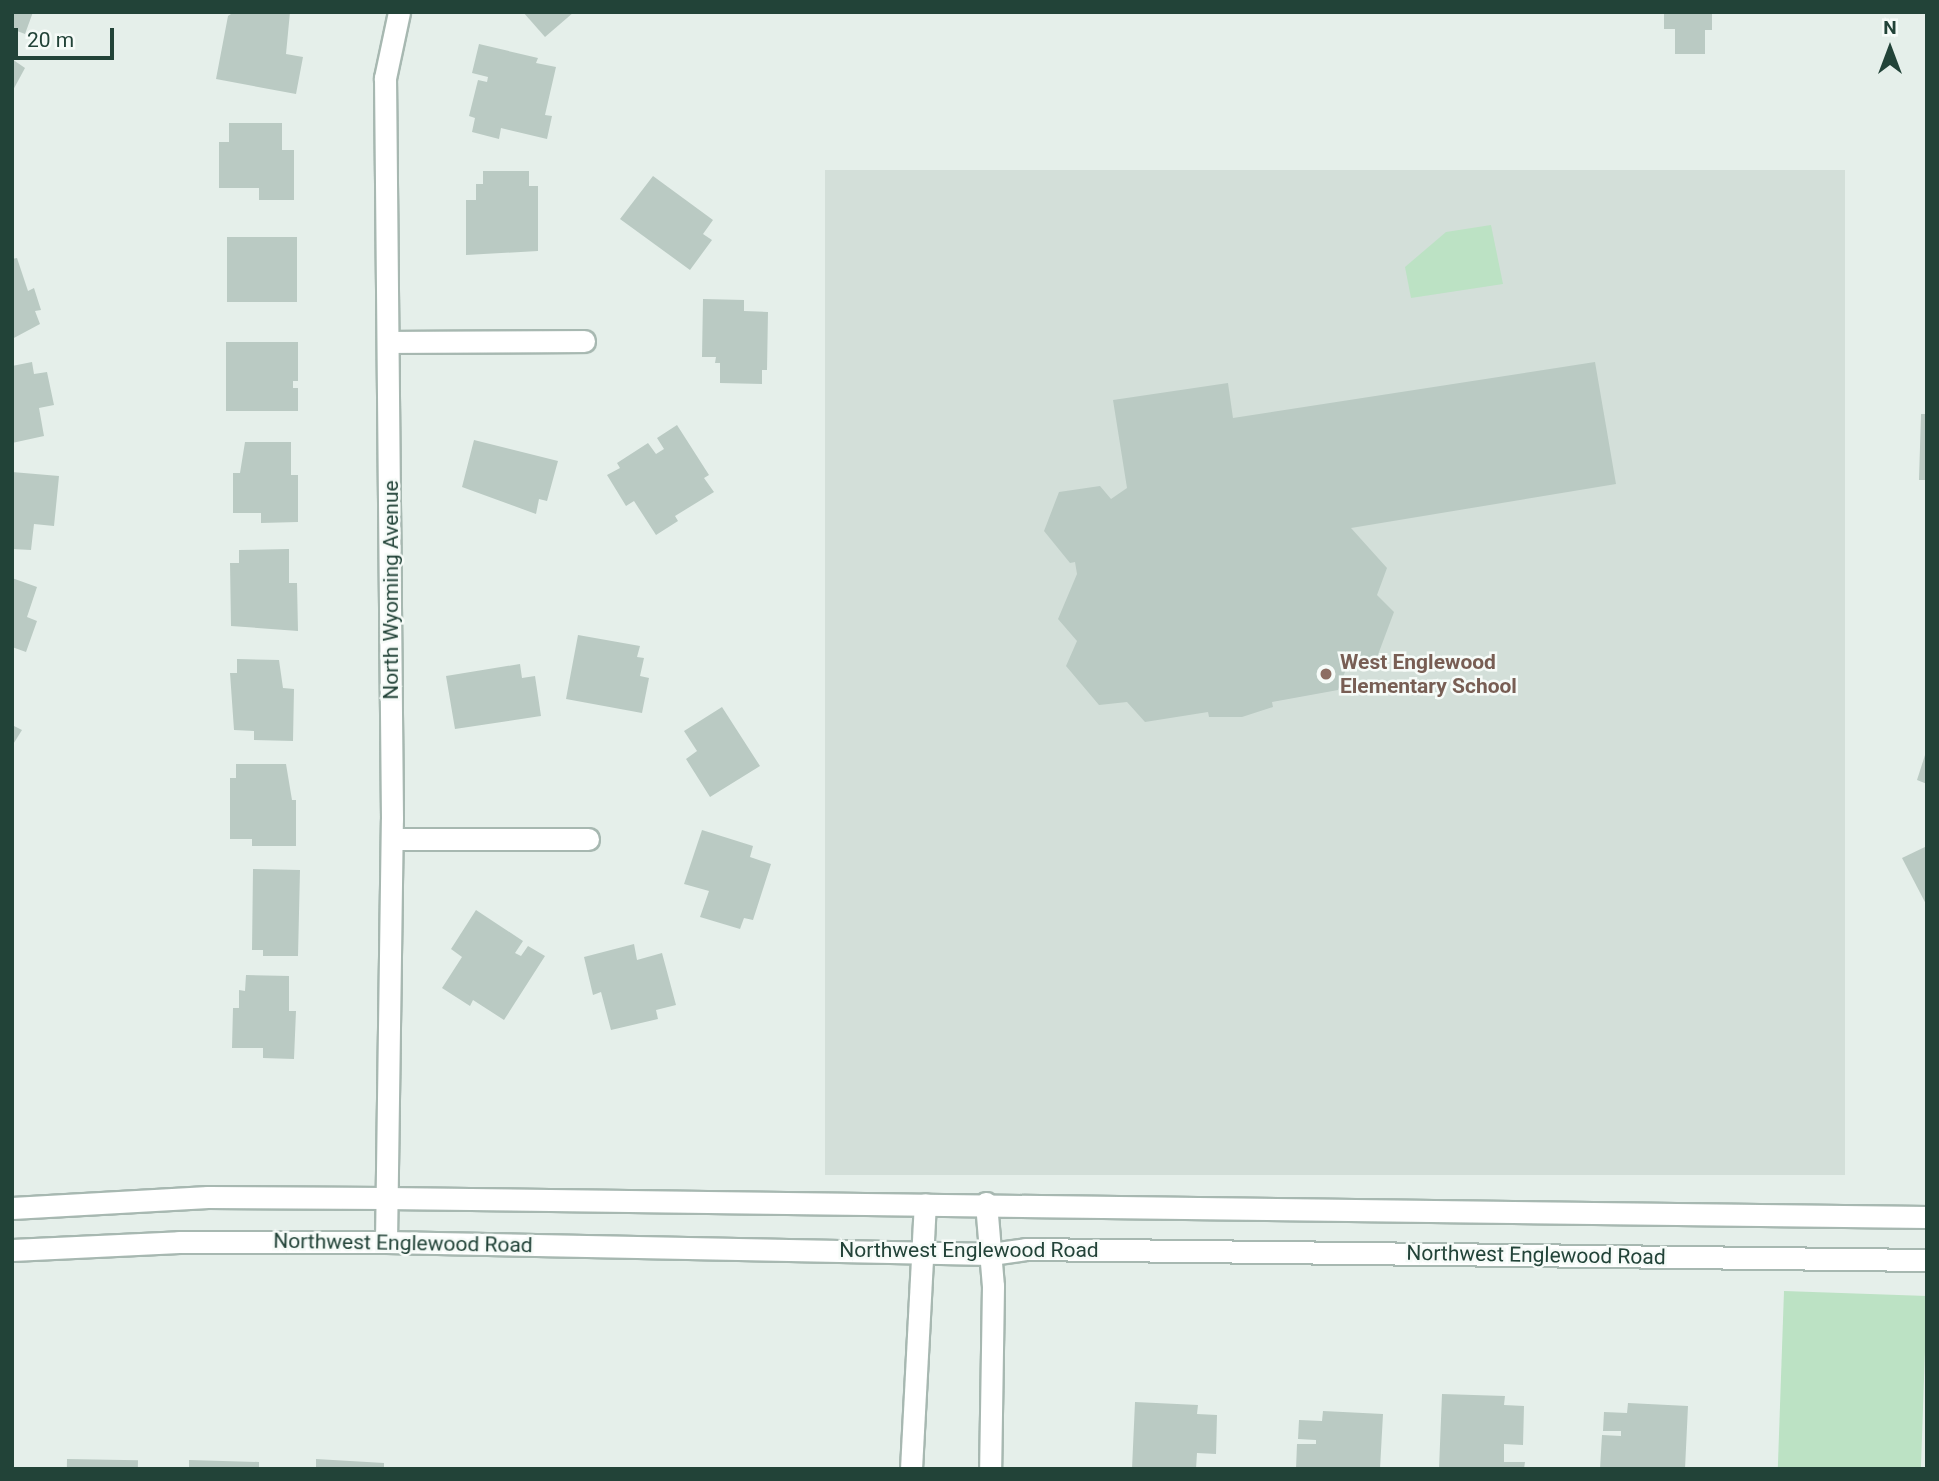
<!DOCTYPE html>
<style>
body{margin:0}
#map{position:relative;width:1939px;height:1481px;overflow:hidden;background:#e5efea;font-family:Roboto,sans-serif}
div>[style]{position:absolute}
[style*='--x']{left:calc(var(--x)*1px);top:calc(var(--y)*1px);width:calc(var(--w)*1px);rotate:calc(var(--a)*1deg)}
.built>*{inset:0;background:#d3dfd9;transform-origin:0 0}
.green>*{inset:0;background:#bce2c4;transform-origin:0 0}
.building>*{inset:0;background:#bacac3;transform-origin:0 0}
.roads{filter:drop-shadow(2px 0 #a7b8b1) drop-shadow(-2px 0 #a7b8b1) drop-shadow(0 2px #a7b8b1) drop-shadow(0 -2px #a7b8b1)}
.street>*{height:21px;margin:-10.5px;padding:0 10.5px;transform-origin:10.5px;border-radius:10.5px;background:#fff}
.secondary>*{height:21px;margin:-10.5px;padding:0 10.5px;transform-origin:10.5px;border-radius:10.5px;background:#fff}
.dots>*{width:19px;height:19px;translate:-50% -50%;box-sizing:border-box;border:4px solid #f6fbf8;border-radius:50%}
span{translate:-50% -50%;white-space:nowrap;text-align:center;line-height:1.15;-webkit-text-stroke:5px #f6fbf8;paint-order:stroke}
.street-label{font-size:21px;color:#224338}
.education-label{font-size:21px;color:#785e54;font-weight:700}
.left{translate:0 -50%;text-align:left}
.frame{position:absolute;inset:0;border:14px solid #224338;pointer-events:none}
.north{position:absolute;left:1855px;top:14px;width:70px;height:70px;-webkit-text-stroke:5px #f6fbf8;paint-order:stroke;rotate:0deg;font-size:19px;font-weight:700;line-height:28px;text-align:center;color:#224338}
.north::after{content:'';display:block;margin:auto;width:24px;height:32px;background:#224338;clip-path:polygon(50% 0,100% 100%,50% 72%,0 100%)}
.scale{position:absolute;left:14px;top:28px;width:100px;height:32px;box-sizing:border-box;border:4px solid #224338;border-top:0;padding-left:9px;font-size:21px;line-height:24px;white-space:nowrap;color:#224338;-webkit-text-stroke:5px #f6fbf8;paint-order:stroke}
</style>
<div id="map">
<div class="built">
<div style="left:825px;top:170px;width:1020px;height:1005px"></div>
</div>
<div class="green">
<div style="clip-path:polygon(1491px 225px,1503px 284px,1411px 298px,1405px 267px,1446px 232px)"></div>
<div style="left:1784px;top:1291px;width:143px;height:178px;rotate:2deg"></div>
</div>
<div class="building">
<div style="clip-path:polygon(12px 12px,33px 12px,25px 34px,12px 29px)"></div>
<div style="clip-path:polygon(234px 12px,290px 12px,286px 54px,303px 57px,296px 94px,216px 79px,228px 16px)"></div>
<div style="clip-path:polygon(523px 12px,574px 12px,545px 37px)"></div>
<div style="clip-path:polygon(1664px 12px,1712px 12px,1712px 30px,1705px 30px,1705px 54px,1675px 54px,1675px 29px,1664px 29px)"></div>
<div style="clip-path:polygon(479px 44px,538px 58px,536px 63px,556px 67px,545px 115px,552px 116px,547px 139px,501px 128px,499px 139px,472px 132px,475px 118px,469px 116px,478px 80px,487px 82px,488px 77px,472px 73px)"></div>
<div style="clip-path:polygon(12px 59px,25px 68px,12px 92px)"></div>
<div style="clip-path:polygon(229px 123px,282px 123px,282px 150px,294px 150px,294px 200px,259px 200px,259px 188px,219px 188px,219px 142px,229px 142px)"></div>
<div style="clip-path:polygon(483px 171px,529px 171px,529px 186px,538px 186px,538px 251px,466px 255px,466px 200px,476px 200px,476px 184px,483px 184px)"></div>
<div style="clip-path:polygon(653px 176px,713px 220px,703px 234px,712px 240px,690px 270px,620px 219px)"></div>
<div style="left:297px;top:237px;width:65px;height:70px;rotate:90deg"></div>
<div style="clip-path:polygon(17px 258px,28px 291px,34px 288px,41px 310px,35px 311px,40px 324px,12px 339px,12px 259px)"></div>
<div style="clip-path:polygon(703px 299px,744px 300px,744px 311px,768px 312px,767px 370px,762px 370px,762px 384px,720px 383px,720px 363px,715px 363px,716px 357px,702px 357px)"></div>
<div style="clip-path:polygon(226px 342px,298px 342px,298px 381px,293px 381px,293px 388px,298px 388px,298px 411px,226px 411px)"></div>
<div style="clip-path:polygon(32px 362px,34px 374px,47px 372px,54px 405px,39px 408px,44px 436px,12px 443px,12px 366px)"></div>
<div style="clip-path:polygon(1595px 362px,1616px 484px,1351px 528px,1387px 568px,1377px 595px,1394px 612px,1376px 660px,1348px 664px,1338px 690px,1272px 702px,1273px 707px,1242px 717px,1209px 717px,1208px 712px,1145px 722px,1127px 702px,1099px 705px,1066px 666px,1077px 641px,1058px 619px,1077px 574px,1075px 562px,1070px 563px,1044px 531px,1059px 492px,1100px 486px,1111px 499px,1127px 488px,1113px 400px,1228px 383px,1233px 418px)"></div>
<div style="clip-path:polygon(1921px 414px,1927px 414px,1927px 480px,1919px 480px)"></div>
<div style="clip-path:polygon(677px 425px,709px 475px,704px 478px,714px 492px,675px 516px,678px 521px,656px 535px,634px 501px,626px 506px,607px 475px,620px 468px,617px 463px,648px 443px,656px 454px,664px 449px,657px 438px)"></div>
<div style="clip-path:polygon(474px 440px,558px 461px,547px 501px,539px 499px,536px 514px,462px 487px)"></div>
<div style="clip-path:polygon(245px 442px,291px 442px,291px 475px,298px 475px,298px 522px,261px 523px,261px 513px,233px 513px,233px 473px,240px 473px)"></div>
<div style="clip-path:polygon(12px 472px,59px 476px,54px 526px,34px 524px,31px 550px,12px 549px)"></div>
<div style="clip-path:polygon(289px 549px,289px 583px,297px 583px,298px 631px,231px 626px,230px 563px,239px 563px,239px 550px)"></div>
<div style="clip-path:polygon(12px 578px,37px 587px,27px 617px,37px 621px,26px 652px,12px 647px)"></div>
<div style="clip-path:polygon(578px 635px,640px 646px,637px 657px,644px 658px,640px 676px,649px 678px,642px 713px,566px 699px)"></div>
<div style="clip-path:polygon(237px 659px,279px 660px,283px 688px,294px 689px,293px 741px,254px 740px,254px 731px,234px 730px,230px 673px,237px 673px)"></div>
<div style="clip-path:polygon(520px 664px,522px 678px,535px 676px,541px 716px,455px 729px,446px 676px)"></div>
<div style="clip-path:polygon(722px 707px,760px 766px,710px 797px,686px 759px,697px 751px,684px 731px)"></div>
<div style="clip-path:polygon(12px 725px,22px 730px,12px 746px)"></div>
<div style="clip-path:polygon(1926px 752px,1927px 752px,1927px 784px,1917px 780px)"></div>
<div style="clip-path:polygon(236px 764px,286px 764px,292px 800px,296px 800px,296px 846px,252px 846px,252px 839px,230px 839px,230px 778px,236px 778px)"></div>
<div style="clip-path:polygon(702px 830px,753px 846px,750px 857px,771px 864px,753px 920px,744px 918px,740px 929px,700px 917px,709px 891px,684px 884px)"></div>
<div style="clip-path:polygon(1927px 846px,1927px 906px,1902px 858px)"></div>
<div style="clip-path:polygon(253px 869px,300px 870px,298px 956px,263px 956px,263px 950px,252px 950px)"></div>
<div style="clip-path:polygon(476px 910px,523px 941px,515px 953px,521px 956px,528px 946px,545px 956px,504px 1020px,473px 1000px,470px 1006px,442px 988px,462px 957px,451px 949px)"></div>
<div style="clip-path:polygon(634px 944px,637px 960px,662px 953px,676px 1005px,656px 1010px,658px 1019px,611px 1030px,601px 992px,593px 995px,584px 957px)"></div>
<div style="clip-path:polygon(246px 975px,289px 976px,289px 1011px,296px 1011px,294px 1059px,263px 1058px,263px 1048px,232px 1048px,233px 1008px,239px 1008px,239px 990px,245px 991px)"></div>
<div style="clip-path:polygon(1442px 1394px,1505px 1396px,1504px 1405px,1524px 1406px,1523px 1445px,1504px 1444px,1504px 1462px,1525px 1462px,1524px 1469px,1439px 1469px)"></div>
<div style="clip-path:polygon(1135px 1402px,1198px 1405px,1197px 1414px,1217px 1415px,1216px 1454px,1197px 1453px,1196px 1469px,1132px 1469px)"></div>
<div style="clip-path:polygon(1628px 1403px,1688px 1406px,1685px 1469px,1600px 1469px,1602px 1435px,1621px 1436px,1621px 1431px,1603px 1431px,1604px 1412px,1627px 1413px)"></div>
<div style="clip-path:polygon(1323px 1411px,1383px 1414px,1380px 1469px,1296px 1469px,1297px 1444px,1316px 1444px,1316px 1440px,1298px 1439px,1299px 1420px,1322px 1421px)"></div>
<div style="left:67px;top:1459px;width:71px;height:10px;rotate:1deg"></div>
<div style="clip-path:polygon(316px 1459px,384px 1463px,384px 1469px,316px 1469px)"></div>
<div style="clip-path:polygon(189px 1460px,259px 1462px,259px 1469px,189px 1469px)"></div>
</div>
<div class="roads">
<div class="street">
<div style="--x:390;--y:342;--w:194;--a:-0.3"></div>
<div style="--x:392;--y:839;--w:196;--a:0"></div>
<div style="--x:986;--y:1203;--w:83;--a:85.2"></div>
<div style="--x:993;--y:1286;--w:183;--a:90.9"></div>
<div style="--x:386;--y:1242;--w:423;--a:-89.2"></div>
<div style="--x:392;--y:819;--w:741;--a:-90.54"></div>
<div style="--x:385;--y:78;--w:67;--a:-78"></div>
<div style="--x:911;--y:1469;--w:265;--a:-87"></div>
</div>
<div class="secondary">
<div style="--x:12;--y:1208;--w:196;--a:-3.2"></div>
<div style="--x:208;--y:1197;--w:177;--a:0.3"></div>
<div style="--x:385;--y:1198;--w:1542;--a:0.71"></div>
<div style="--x:12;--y:1250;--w:167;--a:-2.7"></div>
<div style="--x:179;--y:1242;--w:207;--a:0"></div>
<div style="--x:386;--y:1242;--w:605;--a:1.14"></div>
<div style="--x:991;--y:1254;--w:35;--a:-8"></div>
<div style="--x:1026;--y:1249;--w:901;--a:0.7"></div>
</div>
</div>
<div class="dots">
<div style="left:1326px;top:674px;background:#8d6e63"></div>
</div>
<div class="street-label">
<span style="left:391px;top:590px;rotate:-90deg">North Wyoming Avenue</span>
<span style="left:403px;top:1243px;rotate:1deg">Northwest Englewood Road</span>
<span style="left:969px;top:1250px">Northwest Englewood Road</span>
<span style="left:1536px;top:1255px;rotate:1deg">Northwest Englewood Road</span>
</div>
<div class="education-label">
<span class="left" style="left:1340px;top:674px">West Englewood<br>Elementary School</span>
</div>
<div class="frame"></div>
<div class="north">N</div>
<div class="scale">20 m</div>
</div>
